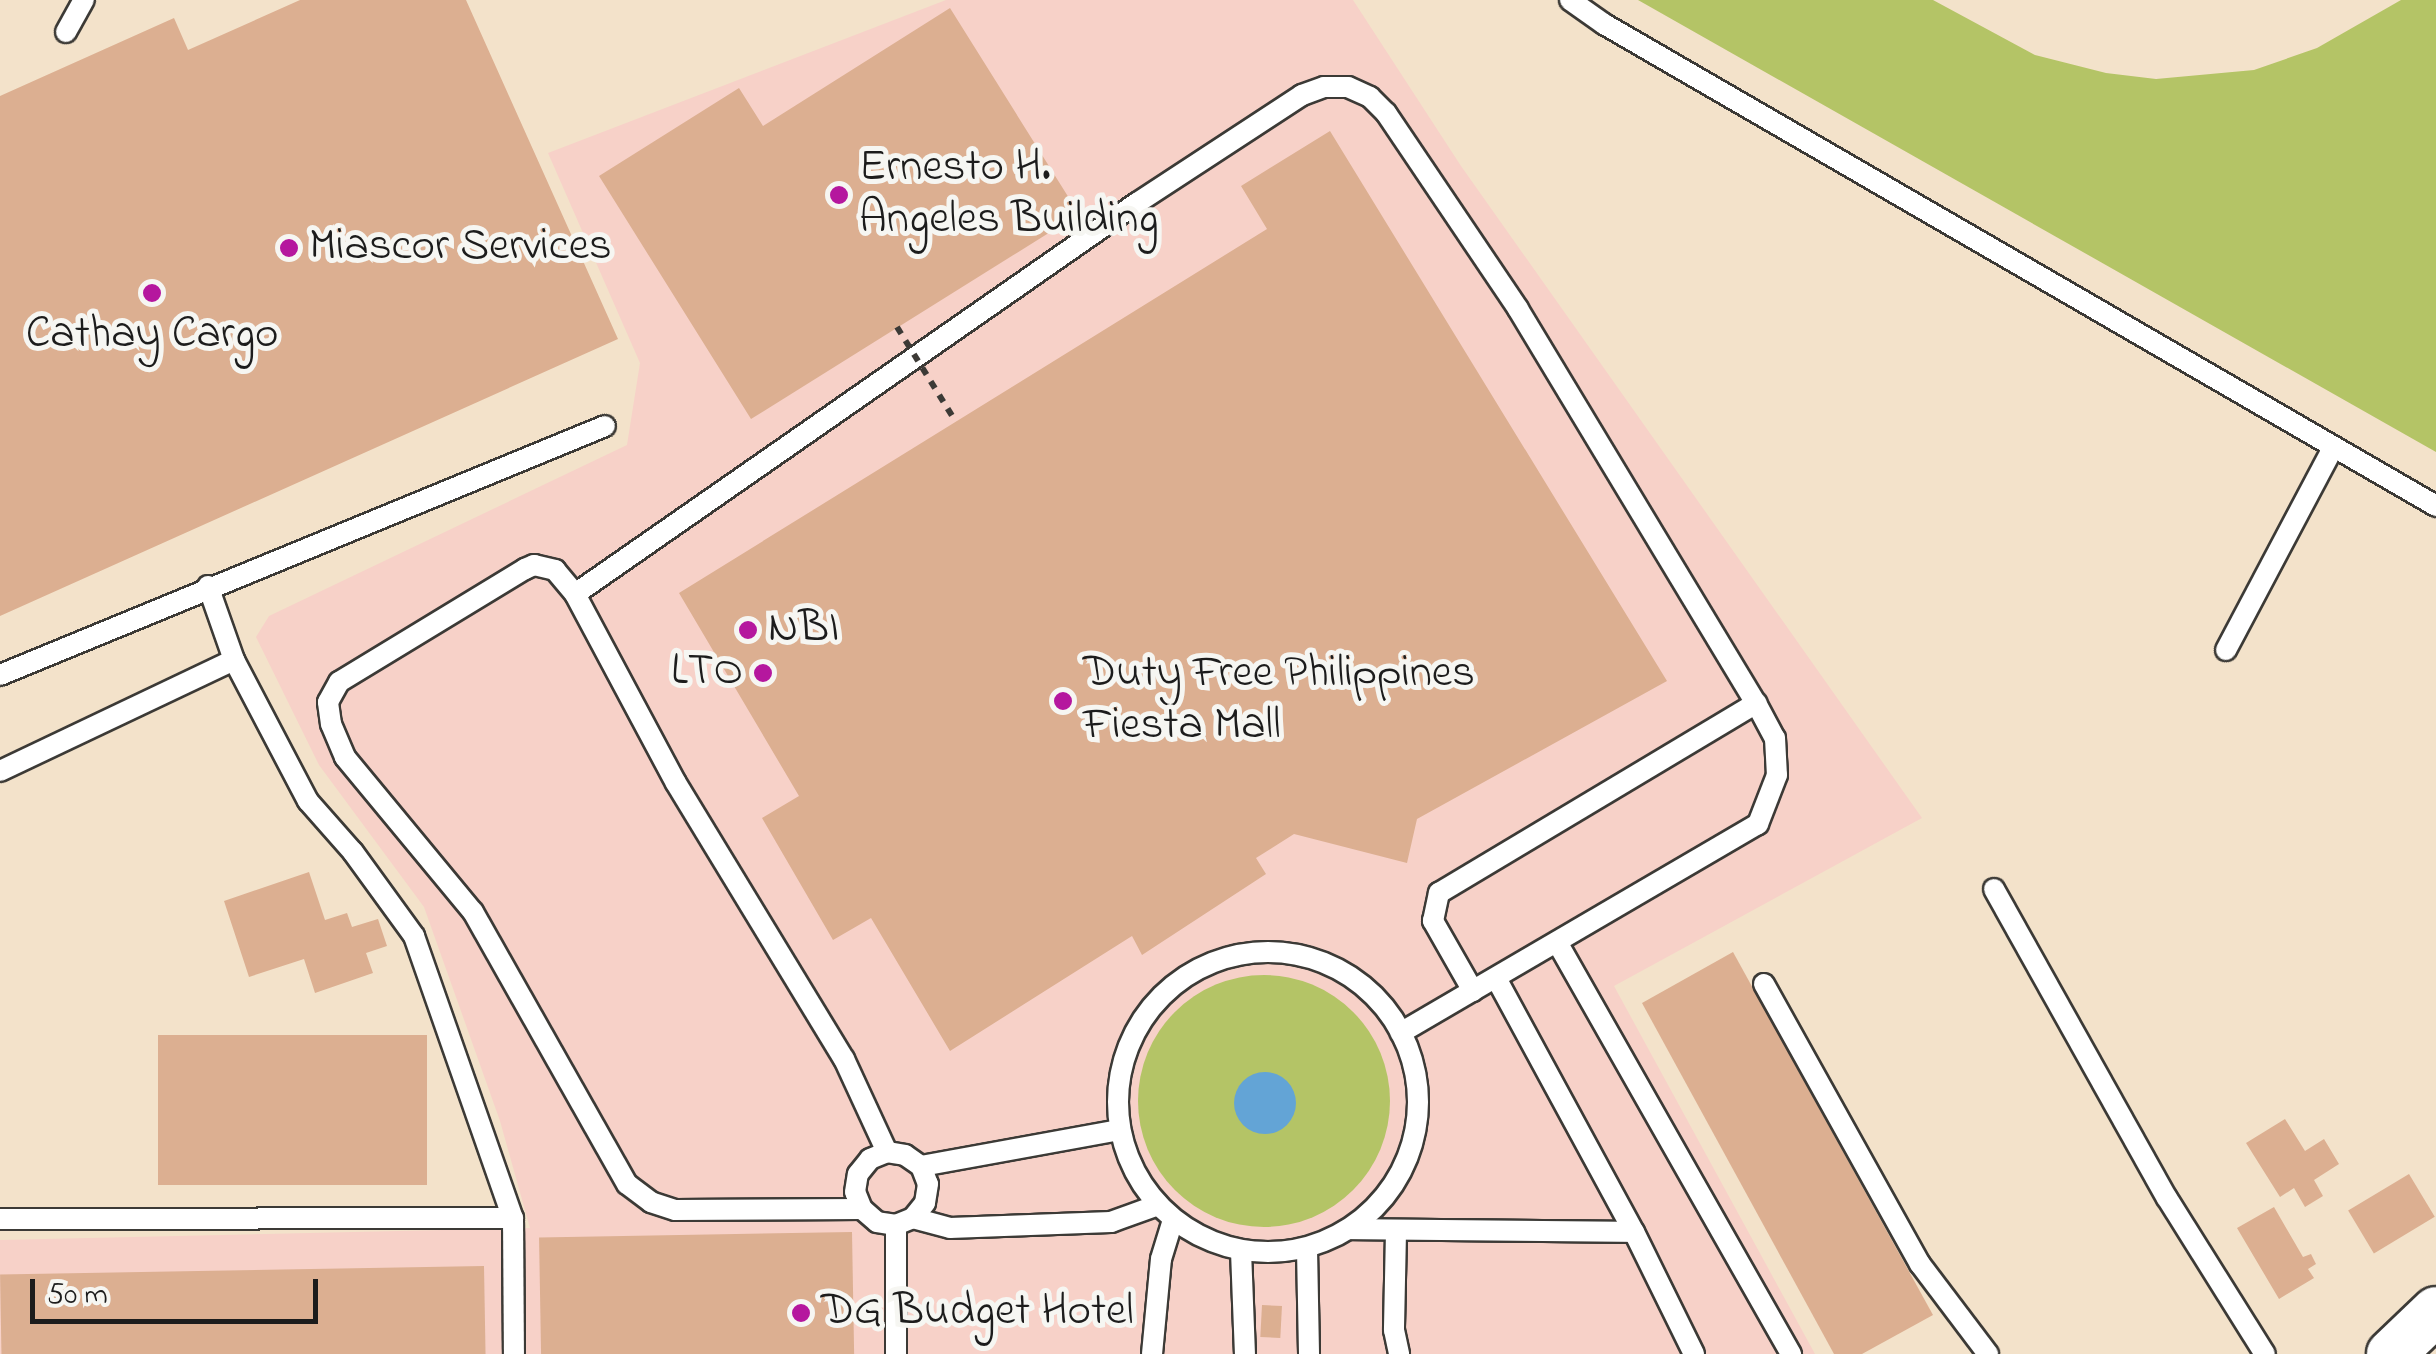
<!DOCTYPE html>
<style>
body{margin:0}
#map{position:relative;width:2436px;height:1354px;overflow:hidden;background:#f3e2ca;font-family:"Indie Flower",sans-serif}
div>[style]{position:absolute}
[style*='--x']{left:calc(var(--x)*1px);top:calc(var(--y)*1px);width:calc(var(--w)*1px);rotate:calc(var(--a)*1deg)}
.built>*{inset:0;background:#f7d1c8}
.green>*{inset:0;background:#b4c466}
.round{border-radius:50%}
.water>*{inset:0;background:#63a4d6}
.building>*{inset:0;background:#dcaf91;transform-origin:0 0}
.roads{filter:drop-shadow(2px 0 #3c3a36) drop-shadow(-2px 0 #3c3a36) drop-shadow(0 2px #3c3a36) drop-shadow(0 -2px #3c3a36)}
.service>*{height:20px;margin:-10px;padding:0 10px;transform-origin:10px;border-radius:10px;background:#fff}
.service>.ring{margin:-10px;padding:0;box-sizing:content-box;background:none;border:20px solid #fff;border-radius:50%}
.tertiary>*{height:48px;margin:-24px;padding:0 24px;transform-origin:24px;border-radius:24px;background:#fff}
.path-bridge>*{height:6px;margin-top:-3px;transform-origin:0;background:repeating-linear-gradient(90deg,#3c3a36 0 8px,transparent 0 16px)}
.dots>*{width:28px;height:28px;translate:-50% -50%;box-sizing:border-box;border:5px solid #f6f6f2;border-radius:50%}
span{translate:-50% -50%;white-space:nowrap;text-align:center;line-height:1.15;-webkit-text-stroke:10px #f6f6f2;paint-order:stroke}
.poi-label{font-size:45px;color:#1c1c1c}
.left{translate:0 -50%;text-align:left}
.right{translate:-100% -50%;text-align:right}
.scale{position:absolute;left:30px;top:1279px;width:288px;height:45px;box-sizing:border-box;border:5px solid #1c1c1c;border-top:0;padding-left:12px;font-size:30px;line-height:35px;white-space:nowrap;color:#1c1c1c;-webkit-text-stroke:8px #f6f6f2;paint-order:stroke}
</style>
<div id="map">
<div class="built">
<div style="clip-path:polygon(946px 0,1353px 0,1461px 166px,1922px 818px,1614px 986px,1815px 1354px,0 1354px,0 1240px,530px 1228px,500px 1121px,424px 907px,319px 765px,256px 637px,269px 616px,627px 445px,640px 363px,548px 153px)"></div>
</div>
<div class="green">
<div style="clip-path:polygon(1638px 0,1933px 0,2035px 55px,2106px 73px,2156px 79px,2254px 70px,2317px 48px,2401px 0,2436px 0,2436px 452px)"></div>
<div class="round" style="left:1138px;top:975px;width:252px;height:252px"></div>
</div>
<div class="water">
<div class="round" style="left:1234px;top:1072px;width:62px;height:62px"></div>
</div>
<div class="building">
<div style="clip-path:polygon(300px 0,466px 0,618px 339px,0 616px,0 96px,174px 18px,188px 50px)"></div>
<div style="clip-path:polygon(950px 8px,1079px 214px,751px 419px,599px 176px,739px 88px,763px 126px)"></div>
<div style="clip-path:polygon(1330px 131px,1667px 681px,1417px 819px,1407px 863px,1294px 834px,1256px 858px,1266px 874px,1142px 955px,1132px 936px,950px 1051px,871px 918px,833px 940px,762px 818px,799px 796px,679px 593px,1267px 229px,1241px 186px)"></div>
<div style="clip-path:polygon(309px 872px,325px 920px,347px 913px,352px 927px,378px 919px,387px 946px,366px 953px,373px 973px,315px 993px,304px 959px,249px 977px,224px 901px)"></div>
<div style="clip-path:polygon(1733px 952px,1933px 1315px,1862px 1354px,1834px 1354px,1642px 1003px)"></div>
<div style="left:158px;top:1035px;width:269px;height:150px"></div>
<div style="clip-path:polygon(2285px 1119px,2305px 1151px,2324px 1139px,2339px 1164px,2314px 1180px,2323px 1196px,2305px 1207px,2294px 1188px,2280px 1197px,2246px 1143px)"></div>
<div style="left:2409px;top:1174px;width:50px;height:71px;rotate:59deg"></div>
<div style="clip-path:polygon(2274px 1207px,2303px 1257px,2311px 1254px,2316px 1264px,2308px 1269px,2314px 1278px,2279px 1299px,2237px 1228px)"></div>
<div style="left:852px;top:1232px;width:122px;height:313px;rotate:89deg"></div>
<div style="left:484px;top:1266px;width:88px;height:484px;rotate:89deg"></div>
<div style="left:1262px;top:1305px;width:20px;height:32px;rotate:3deg"></div>
</div>
<div class="roads">
<div class="service">
<div style="--x:1570;--y:0;--w:42;--a:35.2"></div>
<div style="--x:1604;--y:24;--w:962;--a:30.08"></div>
<div style="--x:66;--y:32;--w:37;--a:-61"></div>
<div style="--x:208;--y:586;--w:78;--a:70.6"></div>
<div style="--x:234;--y:660;--w:159;--a:62.3"></div>
<div style="--x:308;--y:801;--w:68;--a:48.6"></div>
<div style="--x:353;--y:852;--w:104;--a:54"></div>
<div style="--x:414;--y:936;--w:299;--a:70.7"></div>
<div style="--x:513;--y:1218;--w:136;--a:89.6"></div>
<div style="--x:575;--y:594;--w:685;--a:-34.83"></div>
<div style="--x:1137;--y:203;--w:197;--a:-33.2"></div>
<div style="--x:1302;--y:95;--w:23;--a:-20"></div>
<div style="--x:1324;--y:87;--w:24;--a:0"></div>
<div style="--x:1348;--y:87;--w:24;--a:24"></div>
<div style="--x:1370;--y:97;--w:23;--a:45"></div>
<div style="--x:1386;--y:113;--w:236;--a:56"></div>
<div style="--x:1518;--y:309;--w:460;--a:58.9"></div>
<div style="--x:1756;--y:703;--w:40;--a:62"></div>
<div style="--x:1775;--y:738;--w:37;--a:87"></div>
<div style="--x:1777;--y:775;--w:53;--a:111.2"></div>
<div style="--x:1758;--y:824;--w:414;--a:149.7"></div>
<div style="--x:2226;--y:650;--w:229;--a:-62.1"></div>
<div style="--x:0;--y:675;--w:654;--a:-22.37"></div>
<div style="--x:0;--y:771;--w:259;--a:-25.4"></div>
<div style="--x:1994;--y:889;--w:354;--a:60.8"></div>
<div style="--x:2167;--y:1198;--w:184;--a:57.9"></div>
<div style="--x:1557;--y:942;--w:474;--a:60.4"></div>
<div class="ring" style="left:1118px;top:952px;width:280px;height:280px"></div>
<div style="--x:1496;--y:978;--w:289;--a:61.5"></div>
<div style="--x:1634;--y:1232;--w:136;--a:63.8"></div>
<div style="--x:1764;--y:984;--w:321;--a:60.9"></div>
<div style="--x:1920;--y:1264;--w:113;--a:52.9"></div>
<div style="--x:1473;--y:991;--w:81;--a:-119.7"></div>
<div style="--x:1433;--y:921;--w:29;--a:-78"></div>
<div style="--x:1439;--y:893;--w:370;--a:-30.9"></div>
<div style="--x:921;--y:1166;--w:19;--a:69"></div>
<div style="--x:928;--y:1184;--w:19;--a:99"></div>
<div style="--x:925;--y:1203;--w:19;--a:129"></div>
<div style="--x:913;--y:1218;--w:18;--a:158"></div>
<div style="--x:896;--y:1225;--w:19;--a:-171"></div>
<div style="--x:877;--y:1222;--w:20;--a:-139"></div>
<div style="--x:862;--y:1209;--w:18;--a:-112"></div>
<div style="--x:855;--y:1192;--w:18;--a:-81"></div>
<div style="--x:858;--y:1174;--w:19;--a:-51"></div>
<div style="--x:870;--y:1159;--w:18;--a:-22"></div>
<div style="--x:887;--y:1152;--w:18;--a:9"></div>
<div style="--x:905;--y:1155;--w:19;--a:35"></div>
<div style="--x:921;--y:1166;--w:202;--a:-10.3"></div>
<div style="--x:862;--y:1209;--w:187;--a:179.7"></div>
<div style="--x:675;--y:1210;--w:25;--a:-162"></div>
<div style="--x:651;--y:1202;--w:30;--a:-143"></div>
<div style="--x:627;--y:1184;--w:313;--a:-119.5"></div>
<div style="--x:473;--y:912;--w:201;--a:-129.6"></div>
<div style="--x:345;--y:757;--w:36;--a:-113"></div>
<div style="--x:331;--y:724;--w:22;--a:-98"></div>
<div style="--x:328;--y:702;--w:23;--a:-61"></div>
<div style="--x:339;--y:682;--w:218;--a:-31.3"></div>
<div style="--x:525;--y:569;--w:10;--a:-24"></div>
<div style="--x:534;--y:565;--w:22;--a:13"></div>
<div style="--x:555;--y:570;--w:31;--a:50"></div>
<div style="--x:575;--y:594;--w:214;--a:61.9"></div>
<div style="--x:676;--y:783;--w:323;--a:58.7"></div>
<div style="--x:844;--y:1059;--w:102;--a:65.2"></div>
<div style="--x:913;--y:1218;--w:38;--a:15"></div>
<div style="--x:950;--y:1228;--w:161;--a:-2.1"></div>
<div style="--x:1111;--y:1222;--w:50;--a:-19.9"></div>
<div style="--x:0;--y:1219;--w:513;--a:-0.11"></div>
<div style="--x:896;--y:1225;--w:129;--a:90"></div>
<div style="--x:1350;--y:1229;--w:284;--a:0.6"></div>
<div style="--x:1396;--y:1232;--w:98;--a:91.2"></div>
<div style="--x:1394;--y:1330;--w:25;--a:78"></div>
<div style="--x:1307;--y:1249;--w:105;--a:88.9"></div>
<div style="--x:1241;--y:1251;--w:103;--a:87.8"></div>
<div style="--x:1152;--y:1354;--w:95;--a:-84.6"></div>
<div style="--x:1161;--y:1259;--w:41;--a:-72.9"></div>
</div>
<div class="tertiary">
<div style="--x:2391;--y:1354;--w:62;--a:-43.7"></div>
</div>
</div>
<div class="path-bridge">
<div style="--x:897;--y:327;--w:112;--a:58.2"></div>
</div>
<div class="dots">
<div style="left:839px;top:195px;background:#b5179e"></div>
<div style="left:289px;top:248px;background:#b5179e"></div>
<div style="left:152px;top:293px;background:#b5179e"></div>
<div style="left:748px;top:630px;background:#b5179e"></div>
<div style="left:763px;top:673px;background:#b5179e"></div>
<div style="left:1063px;top:701px;background:#b5179e"></div>
<div style="left:801px;top:1313px;background:#b5179e"></div>
</div>
<div class="poi-label">
<span class="left" style="left:859px;top:195px">Ernesto H.<br>Angeles Building</span>
<span class="left" style="left:309px;top:248px">Miascor Services</span>
<span style="left:152px;top:336px">Cathay Cargo</span>
<span class="left" style="left:768px;top:630px">NBI</span>
<span class="right" style="left:743px;top:673px">LTO</span>
<span class="left" style="left:1083px;top:701px">Duty Free Philippines<br>Fiesta Mall</span>
<span class="left" style="left:821px;top:1313px">DG Budget Hotel</span>
</div>
<div class="scale">50 m</div>
</div>
